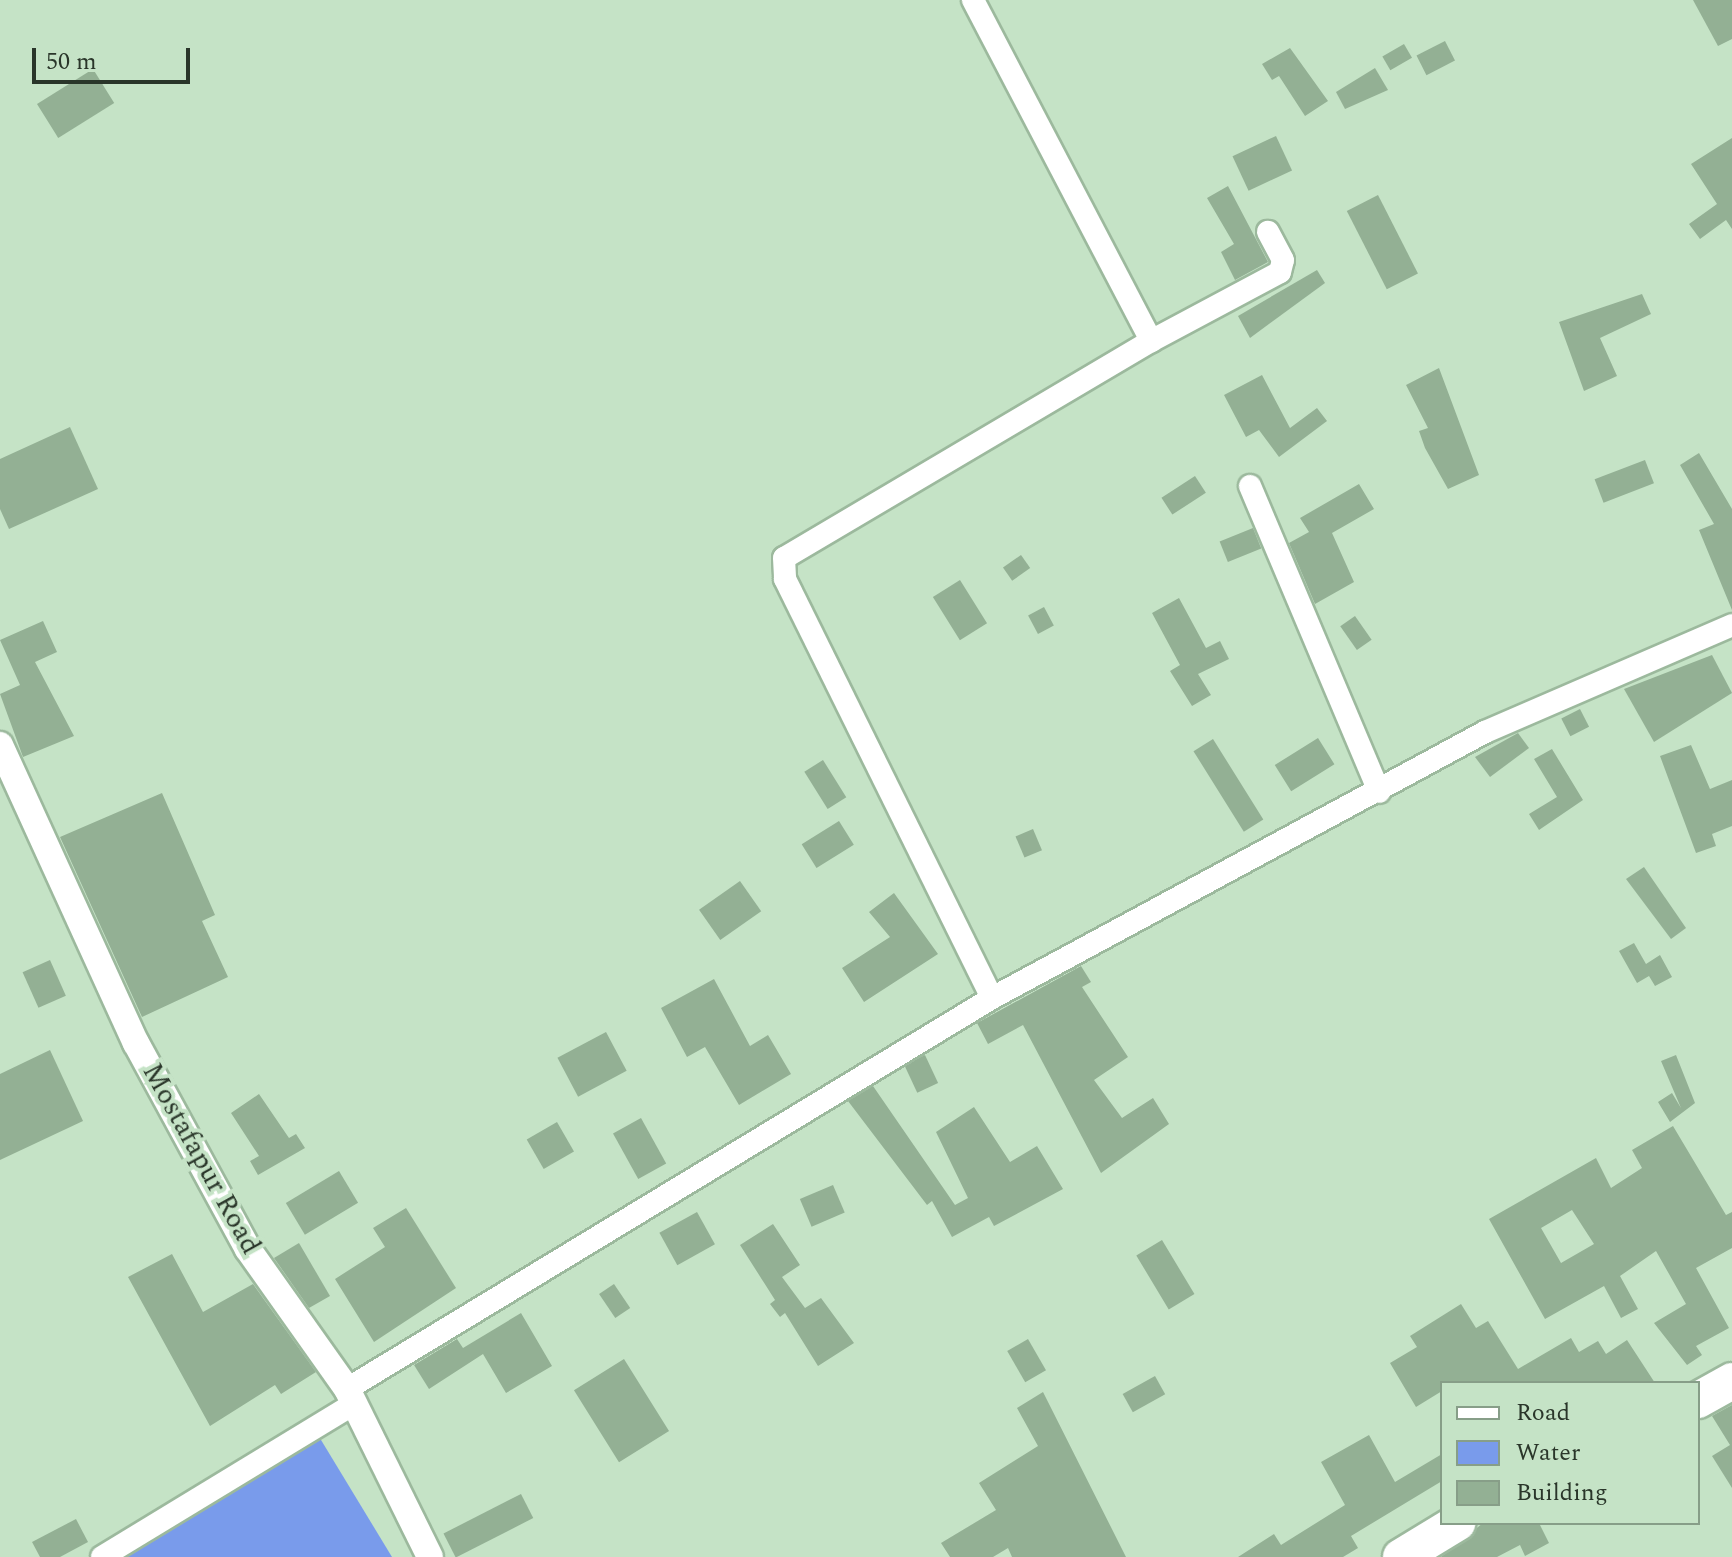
<!DOCTYPE html>
<style>
body{margin:0}
#map{position:relative;width:1732px;height:1557px;overflow:hidden;background:#c5e3c6;font-family:Spectral,serif}
div>[style]{position:absolute}
[style*='--x']{left:calc(var(--x)*1px);top:calc(var(--y)*1px);width:calc(var(--w)*1px);rotate:calc(var(--a)*1deg)}
.water>*{inset:0;background:#799beb}
.building>*{inset:0;background:#93b094;transform-origin:0 0}
.roads{filter:drop-shadow(2px 0 #9cb99d) drop-shadow(-2px 0 #9cb99d) drop-shadow(0 2px #9cb99d) drop-shadow(0 -2px #9cb99d)}
.minor>*{height:22px;margin:-11px;padding:0 11px;transform-origin:11px;border-radius:11px;background:#fff}
.tertiary>*{height:26px;margin:-13px;padding:0 13px;transform-origin:13px;border-radius:13px;background:#fff}
.trunk>*{height:36px;margin:-18px;padding:0 18px;transform-origin:18px;border-radius:18px;background:#fff}
span{translate:-50% -50%;white-space:nowrap;text-align:center;line-height:1.15;-webkit-text-stroke:8px #c5e3c6;paint-order:stroke}
.street-label{font-size:28px;color:#2a362a}
.legend{position:absolute;left:1440px;top:1381px;width:260px;height:144px;box-sizing:border-box;background:#c5e3c6;border:2px solid #879e88;margin:0;padding:10px 14px;list-style:none;font-size:24px;color:#2a362a}
.legend li{display:flex;align-items:center;gap:16px;height:40px}
.legend b{width:40px;border:2px solid #879e88}
.scale{position:absolute;left:32px;top:48px;width:158px;height:36px;box-sizing:border-box;border:4px solid #2a362a;border-top:0;padding-left:10px;font-size:24px;line-height:28px;white-space:nowrap;color:#2a362a;-webkit-text-stroke:6px #c5e3c6;paint-order:stroke}
</style>
<div id="map">
<div class="water">
<div style="clip-path:polygon(318px 1435px,392px 1557px,119px 1557px)"></div>
</div>
<div class="building">
<div style="clip-path:polygon(1693px 0,1732px 0,1732px 39px,1718px 46px)"></div>
<div style="left:1445px;top:41px;width:22px;height:32px;rotate:63deg"></div>
<div style="left:1404px;top:44px;width:16px;height:25px;rotate:60deg"></div>
<div style="clip-path:polygon(1290px 48px,1328px 101px,1305px 116px,1279px 76px,1272px 80px,1262px 64px)"></div>
<div style="clip-path:polygon(1375px 68px,1388px 90px,1345px 109px,1336px 92px)"></div>
<div style="left:93px;top:69px;width:40px;height:66px;rotate:58deg"></div>
<div style="left:1276px;top:136px;width:38px;height:48px;rotate:65deg"></div>
<div style="clip-path:polygon(1732px 138px,1732px 229px,1726px 220px,1700px 239px,1689px 224px,1717px 204px,1691px 164px)"></div>
<div style="clip-path:polygon(1228px 186px,1268px 262px,1235px 280px,1221px 252px,1234px 244px,1207px 198px)"></div>
<div style="left:1378px;top:195px;width:88px;height:35px;rotate:63deg"></div>
<div style="clip-path:polygon(1317px 270px,1325px 283px,1250px 338px,1238px 316px)"></div>
<div style="clip-path:polygon(1642px 294px,1651px 314px,1600px 338px,1617px 376px,1584px 391px,1559px 322px)"></div>
<div style="clip-path:polygon(1439px 368px,1479px 475px,1448px 489px,1425px 448px,1419px 431px,1428px 428px,1406px 385px)"></div>
<div style="clip-path:polygon(1262px 375px,1290px 428px,1317px 408px,1327px 421px,1279px 457px,1259px 430px,1246px 437px,1224px 395px)"></div>
<div style="clip-path:polygon(70px 427px,98px 489px,9px 529px,0 509px,0 459px)"></div>
<div style="clip-path:polygon(1699px 453px,1732px 509px,1732px 610px,1699px 530px,1714px 524px,1680px 465px)"></div>
<div style="left:1645px;top:460px;width:25px;height:54px;rotate:69deg"></div>
<div style="left:1195px;top:476px;width:20px;height:40px;rotate:57deg"></div>
<div style="clip-path:polygon(1359px 484px,1374px 509px,1332px 533px,1354px 582px,1315px 604px,1289px 543px,1309px 532px,1300px 518px)"></div>
<div style="left:1253px;top:528px;width:22px;height:36px;rotate:68deg"></div>
<div style="left:1021px;top:555px;width:16px;height:22px;rotate:55deg"></div>
<div style="left:960px;top:580px;width:51px;height:32px;rotate:58deg"></div>
<div style="clip-path:polygon(1179px 598px,1206px 648px,1220px 641px,1229px 659px,1198px 674px,1211px 695px,1192px 706px,1170px 671px,1180px 665px,1152px 613px)"></div>
<div style="left:1044px;top:607px;width:21px;height:18px;rotate:62deg"></div>
<div style="left:1355px;top:616px;width:29px;height:18px;rotate:55deg"></div>
<div style="clip-path:polygon(43px 621px,57px 652px,35px 662px,74px 736px,23px 757px,0 694px,20px 685px,0 640px)"></div>
<div style="clip-path:polygon(1712px 655px,1732px 693px,1654px 742px,1624px 689px)"></div>
<div style="left:1580px;top:709px;width:20px;height:21px;rotate:63deg"></div>
<div style="clip-path:polygon(1518px 733px,1529px 748px,1490px 777px,1475px 757px)"></div>
<div style="left:1318px;top:738px;width:31px;height:51px;rotate:58deg"></div>
<div style="left:1213px;top:739px;width:95px;height:23px;rotate:58deg"></div>
<div style="clip-path:polygon(1691px 745px,1710px 789px,1732px 780px,1732px 826px,1712px 834px,1716px 846px,1696px 853px,1660px 756px)"></div>
<div style="clip-path:polygon(1552px 749px,1583px 800px,1539px 830px,1529px 814px,1557px 797px,1534px 759px)"></div>
<div style="left:823px;top:760px;width:44px;height:22px;rotate:58deg"></div>
<div style="clip-path:polygon(162px 793px,215px 915px,202px 921px,228px 977px,142px 1017px,60px 837px)"></div>
<div style="left:839px;top:821px;width:28px;height:44px;rotate:58deg"></div>
<div style="left:1033px;top:829px;width:23px;height:19px;rotate:67deg"></div>
<div style="clip-path:polygon(1644px 867px,1686px 928px,1671px 939px,1626px 879px)"></div>
<div style="left:740px;top:881px;width:37px;height:50px;rotate:55deg"></div>
<div style="clip-path:polygon(894px 893px,938px 954px,864px 1002px,842px 968px,890px 937px,869px 912px)"></div>
<div style="clip-path:polygon(1634px 943px,1646px 964px,1660px 955px,1672px 977px,1655px 986px,1649px 976px,1637px 983px,1619px 951px)"></div>
<div style="left:50px;top:960px;width:39px;height:30px;rotate:66deg"></div>
<div style="clip-path:polygon(1081px 966px,1091px 982px,1082px 987px,1128px 1057px,1094px 1080px,1122px 1118px,1153px 1098px,1169px 1124px,1101px 1173px,1023px 1025px,988px 1044px,977px 1023px)"></div>
<div style="clip-path:polygon(714px 979px,750px 1046px,768px 1035px,791px 1074px,739px 1105px,705px 1047px,687px 1057px,661px 1008px)"></div>
<div style="left:606px;top:1032px;width:44px;height:55px;rotate:62deg"></div>
<div style="clip-path:polygon(50px 1050px,83px 1121px,0 1160px,0 1074px)"></div>
<div style="left:925px;top:1055px;width:31px;height:23px;rotate:65deg"></div>
<div style="clip-path:polygon(1676px 1055px,1695px 1103px,1670px 1122px,1658px 1102px,1672px 1093px,1681px 1108px,1661px 1061px)"></div>
<div style="clip-path:polygon(873px 1086px,955px 1205px,968px 1198px,936px 1132px,974px 1107px,1010px 1162px,1037px 1146px,1063px 1189px,994px 1226px,989px 1217px,952px 1237px,932px 1201px,927px 1205px,848px 1101px)"></div>
<div style="clip-path:polygon(259px 1094px,289px 1138px,296px 1134px,305px 1148px,258px 1175px,250px 1161px,259px 1156px,231px 1113px)"></div>
<div style="left:641px;top:1118px;width:52px;height:32px;rotate:61deg"></div>
<div style="left:557px;top:1122px;width:34px;height:35px;rotate:60deg"></div>
<div style="clip-path:polygon(evenodd,1673px 1126px,1726px 1215px,1732px 1212px,1732px 1248px,1696px 1268px,1729px 1328px,1696px 1346px,1702px 1355px,1687px 1365px,1654px 1323px,1686px 1304px,1656px 1251px,1620px 1276px,1638px 1309px,1621px 1318px,1604px 1286px,1545px 1319px,1489px 1219px,1596px 1158px,1611px 1188px,1642px 1168px,1632px 1150px,1673px 1126px,1572px 1210px,1594px 1244px,1561px 1263px,1541px 1228px,1572px 1210px)"></div>
<div style="left:339px;top:1171px;width:37px;height:62px;rotate:59deg"></div>
<div style="left:833px;top:1185px;width:30px;height:36px;rotate:67deg"></div>
<div style="clip-path:polygon(406px 1208px,456px 1288px,374px 1342px,335px 1279px,385px 1247px,373px 1228px)"></div>
<div style="left:697px;top:1212px;width:37px;height:43px;rotate:61deg"></div>
<div style="clip-path:polygon(773px 1224px,800px 1265px,782px 1277px,805px 1308px,821px 1298px,854px 1343px,818px 1366px,785px 1313px,780px 1317px,770px 1304px,775px 1300px,740px 1245px)"></div>
<div style="left:1162px;top:1240px;width:63px;height:30px;rotate:59deg"></div>
<div style="clip-path:polygon(299px 1243px,330px 1296px,309px 1308px,274px 1258px)"></div>
<div style="clip-path:polygon(172px 1254px,203px 1312px,253px 1284px,316px 1372px,281px 1394px,275px 1385px,210px 1426px,128px 1277px)"></div>
<div style="left:614px;top:1284px;width:29px;height:18px;rotate:56deg"></div>
<div style="clip-path:polygon(1461px 1304px,1476px 1328px,1488px 1321px,1518px 1369px,1571px 1338px,1579px 1352px,1598px 1341px,1606px 1354px,1627px 1340px,1655px 1383px,1442px 1383px,1442px 1391px,1416px 1407px,1390px 1363px,1417px 1347px,1410px 1336px)"></div>
<div style="clip-path:polygon(521px 1313px,552px 1366px,506px 1393px,483px 1354px,429px 1389px,414px 1365px,457px 1339px,463px 1348px)"></div>
<div style="left:1028px;top:1339px;width:36px;height:24px;rotate:60deg"></div>
<div style="left:624px;top:1359px;width:85px;height:59px;rotate:58deg"></div>
<div style="left:1155px;top:1376px;width:21px;height:37px;rotate:61deg"></div>
<div style="clip-path:polygon(1043px 1392px,1126px 1557px,1012px 1557px,1008px 1548px,993px 1557px,950px 1557px,941px 1543px,996px 1510px,979px 1483px,1038px 1446px,1017px 1408px)"></div>
<div style="clip-path:polygon(1732px 1405px,1732px 1488px,1712px 1456px,1730px 1445px,1712px 1416px)"></div>
<div style="clip-path:polygon(1369px 1435px,1395px 1482px,1442px 1454px,1442px 1481px,1351px 1536px,1358px 1548px,1343px 1557px,1238px 1557px,1274px 1534px,1281px 1545px,1345px 1505px,1321px 1462px)"></div>
<div style="left:521px;top:1494px;width:27px;height:87px;rotate:63deg"></div>
<div style="clip-path:polygon(76px 1519px,88px 1542px,60px 1557px,40px 1557px,32px 1542px)"></div>
<div style="clip-path:polygon(1483px 1523px,1539px 1523px,1549px 1543px,1525px 1556px,1520px 1545px,1497px 1557px,1441px 1557px)"></div>
</div>
<div class="roads">
<div class="minor">
<div style="--x:973;--y:0;--w:385;--a:62.4"></div>
<div style="--x:1151;--y:341;--w:426;--a:149.4"></div>
<div style="--x:784;--y:558;--w:21;--a:87"></div>
<div style="--x:785;--y:579;--w:467;--a:63.7"></div>
<div style="--x:1151;--y:341;--w:146;--a:-28.1"></div>
<div style="--x:1280;--y:272;--w:12;--a:-76"></div>
<div style="--x:1283;--y:260;--w:32;--a:-118"></div>
<div style="--x:1250;--y:486;--w:332;--a:67.1"></div>
<div style="--x:347;--y:1389;--w:754;--a:-31.22"></div>
<div style="--x:992;--y:998;--w:560;--a:-28.35"></div>
<div style="--x:1485;--y:732;--w:269;--a:-23.4"></div>
<div style="--x:102;--y:1557;--w:296;--a:-31.3"></div>
</div>
<div class="tertiary">
<div style="--x:0;--y:745;--w:328;--a:65.5"></div>
<div style="--x:136;--y:1043;--w:234;--a:61.5"></div>
<div style="--x:248;--y:1249;--w:171;--a:54.7"></div>
<div style="--x:347;--y:1389;--w:187;--a:63.7"></div>
</div>
<div class="trunk">
<div style="--x:1698;--y:1400;--w:39;--a:-29"></div>
<div style="--x:1401;--y:1557;--w:66;--a:-31.3"></div>
</div>
</div>
<div class="street-label">
<span style="left:201px;top:1159px;rotate:61deg">Mostafapur Road</span>
</div>
<ul class="legend">
<li><b style="height:10px;background:#fff"></b>Road</li>
<li><b style="height:22px;background:#799beb"></b>Water</li>
<li><b style="height:22px;background:#93b094"></b>Building</li>
</ul>
<div class="scale">50 m</div>
</div>
